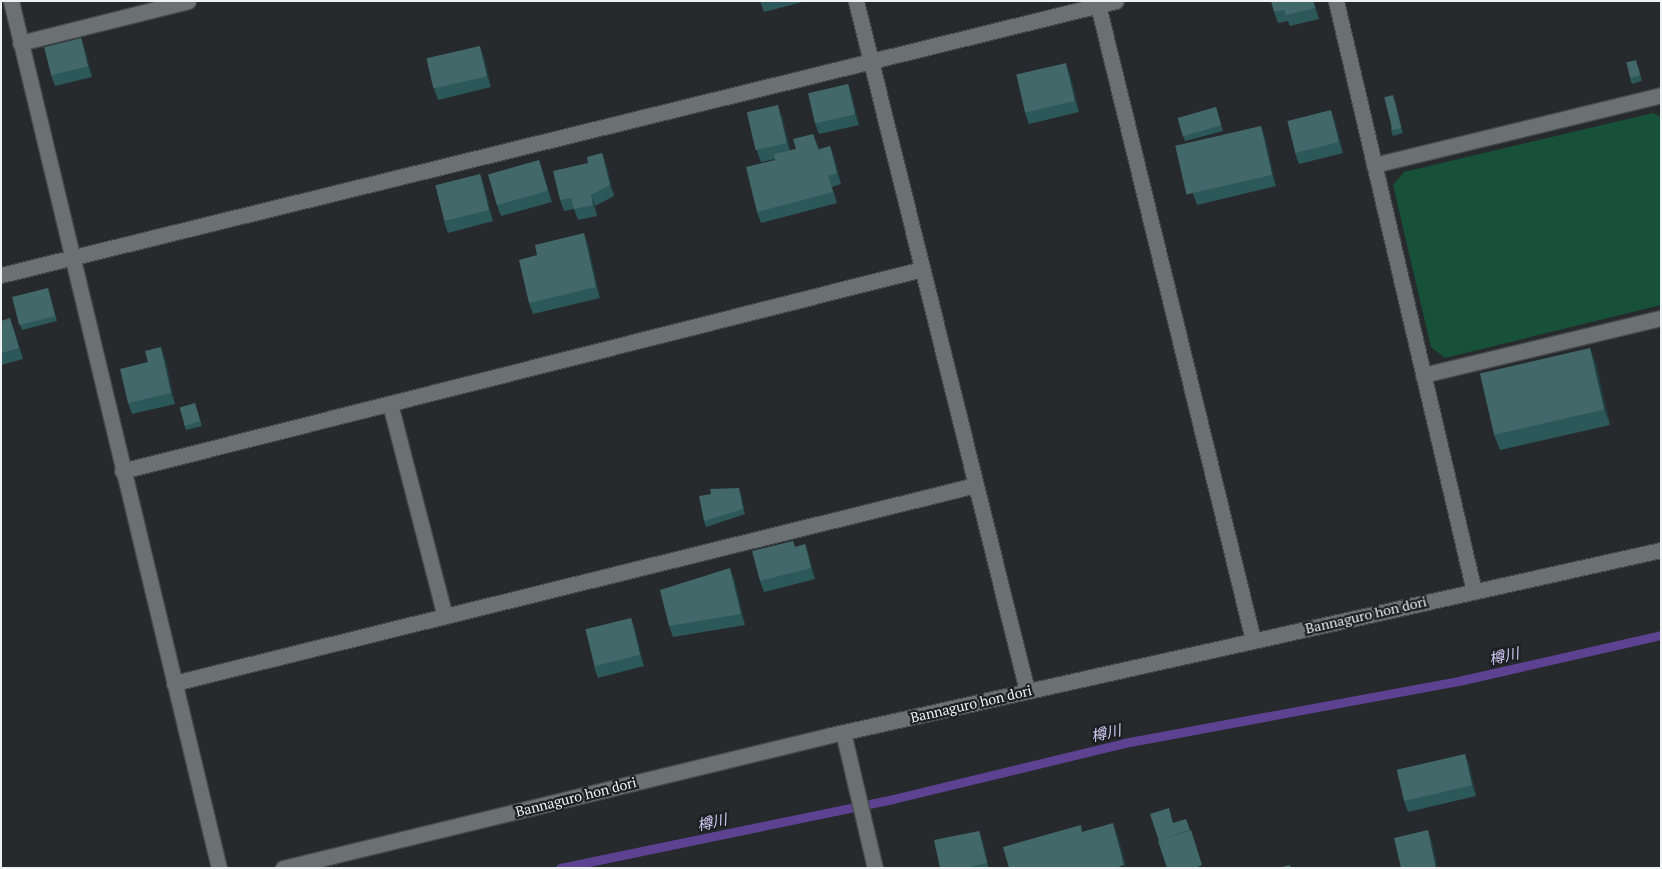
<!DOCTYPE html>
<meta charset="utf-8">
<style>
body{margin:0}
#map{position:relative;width:1662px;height:869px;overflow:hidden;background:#262a2c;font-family:"PT Serif","Noto Sans JP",serif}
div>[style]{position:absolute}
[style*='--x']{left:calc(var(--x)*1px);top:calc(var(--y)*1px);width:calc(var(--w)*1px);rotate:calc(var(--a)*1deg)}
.green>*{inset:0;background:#17513a}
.stream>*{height:9px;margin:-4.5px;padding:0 4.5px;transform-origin:4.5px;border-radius:4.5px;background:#5c4291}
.roads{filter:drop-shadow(1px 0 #45484a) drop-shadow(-1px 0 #45484a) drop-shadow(0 1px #45484a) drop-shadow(0 -1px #45484a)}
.minor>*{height:15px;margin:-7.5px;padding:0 7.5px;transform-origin:7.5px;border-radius:7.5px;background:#6b7072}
.wall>*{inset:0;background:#2d5859}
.shaded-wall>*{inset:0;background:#213e40}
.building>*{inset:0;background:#426869;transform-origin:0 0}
span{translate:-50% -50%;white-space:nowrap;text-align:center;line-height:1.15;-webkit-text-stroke:4.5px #1c2022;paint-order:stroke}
.street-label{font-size:14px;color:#eff2f3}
.water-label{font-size:15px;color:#d4caf6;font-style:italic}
.frame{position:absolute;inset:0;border:2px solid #eff2f3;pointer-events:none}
</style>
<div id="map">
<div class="green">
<div style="clip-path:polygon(1653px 113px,1661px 117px,1661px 305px,1445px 358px,1431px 347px,1393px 185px,1404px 172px)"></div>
</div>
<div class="stream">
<div style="--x:560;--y:868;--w:340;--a:-11.7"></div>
<div style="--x:893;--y:799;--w:238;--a:-13.6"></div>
<div style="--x:1124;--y:743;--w:345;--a:-10.5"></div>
<div style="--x:1463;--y:680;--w:203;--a:-12.8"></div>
</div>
<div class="roads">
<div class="minor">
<div style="--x:11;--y:1;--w:892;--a:76.51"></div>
<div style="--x:856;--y:1;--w:711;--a:76.08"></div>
<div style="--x:1097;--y:1;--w:658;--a:76.28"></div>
<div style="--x:1336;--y:1;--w:606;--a:76.84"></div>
<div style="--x:20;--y:43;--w:173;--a:-14"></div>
<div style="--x:1374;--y:165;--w:295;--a:-13.7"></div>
<div style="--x:1;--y:275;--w:1148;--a:-13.81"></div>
<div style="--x:1423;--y:375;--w:245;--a:-13.5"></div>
<div style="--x:390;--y:404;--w:219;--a:75.5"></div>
<div style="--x:122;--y:471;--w:825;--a:-14.17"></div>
<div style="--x:174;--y:683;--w:826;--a:-13.87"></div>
<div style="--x:843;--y:732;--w:140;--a:76.8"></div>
<div style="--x:283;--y:868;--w:564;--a:-13.64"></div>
<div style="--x:831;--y:735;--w:850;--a:-12.57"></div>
</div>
</div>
<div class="wall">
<div style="clip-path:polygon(760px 1px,806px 1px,764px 12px)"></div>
<div style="clip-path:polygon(1314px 1px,1319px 19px,1290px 26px,1288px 21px,1278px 23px,1274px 12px)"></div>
<div style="clip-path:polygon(81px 38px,85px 49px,92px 77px,55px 86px,51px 75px)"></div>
<div style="clip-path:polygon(484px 57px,491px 87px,438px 100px,434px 89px)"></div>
<div style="clip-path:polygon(1638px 66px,1642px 81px,1632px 84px,1630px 79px)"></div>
<div style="clip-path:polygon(1070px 74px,1079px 112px,1029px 124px,1025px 113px)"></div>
<div style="clip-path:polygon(848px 84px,852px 95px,859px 125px,819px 134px,815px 123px)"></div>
<div style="clip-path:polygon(1395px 101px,1403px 133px,1393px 136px,1391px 130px)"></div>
<div style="clip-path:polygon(1216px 107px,1223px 131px,1185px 141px,1183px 136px)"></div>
<div style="clip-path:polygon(782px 116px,790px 150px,796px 149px,813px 134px,819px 149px,830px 146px,834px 157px,841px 184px,832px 187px,837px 203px,761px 223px,757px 212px,775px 160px,775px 159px,761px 162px,757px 151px)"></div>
<div style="clip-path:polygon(1335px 121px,1343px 153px,1299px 164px,1295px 153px)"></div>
<div style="clip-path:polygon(1261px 126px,1265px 137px,1276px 186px,1197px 205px,1176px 147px)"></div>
<div style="clip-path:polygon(602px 153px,606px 164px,614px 196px,595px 206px,597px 216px,578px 220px,574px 209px,564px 211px,560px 200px,588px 163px)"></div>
<div style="clip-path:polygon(539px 160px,552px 202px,501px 216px,497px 205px)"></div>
<div style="clip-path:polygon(480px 174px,484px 185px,493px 221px,448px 233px,444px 222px)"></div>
<div style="clip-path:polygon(588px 244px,600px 298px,533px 314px,529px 303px)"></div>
<div style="clip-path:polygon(48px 288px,57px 321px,22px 330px,20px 325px)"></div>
<div style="clip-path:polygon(1px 321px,14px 329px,23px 359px,1px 365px)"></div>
<div style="clip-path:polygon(1590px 348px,1596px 364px,1610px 425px,1500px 450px,1494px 435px)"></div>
<div style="clip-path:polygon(165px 358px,175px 404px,132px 414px,128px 403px)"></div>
<div style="clip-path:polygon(195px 403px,202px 426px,186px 430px,184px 424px)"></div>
<div style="clip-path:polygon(741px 494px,745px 514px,706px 527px,704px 521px)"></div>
<div style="clip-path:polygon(805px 544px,809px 555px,815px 579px,764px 592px,760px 581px)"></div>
<div style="clip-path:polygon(734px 578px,745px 625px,673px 637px,669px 626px)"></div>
<div style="clip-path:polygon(631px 618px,635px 629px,644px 666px,598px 678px,594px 667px)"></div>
<div style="clip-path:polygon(1465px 754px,1469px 765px,1476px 796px,1408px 812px,1404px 801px)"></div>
<div style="clip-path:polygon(979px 831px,983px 842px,989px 868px,940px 868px)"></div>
</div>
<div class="shaded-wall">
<div style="clip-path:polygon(1313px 1px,1314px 1px,1319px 19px,1315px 8px)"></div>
<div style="clip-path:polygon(81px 38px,85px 49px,92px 77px,88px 66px)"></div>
<div style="clip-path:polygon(480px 46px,484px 57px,491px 87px,487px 76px)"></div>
<div style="clip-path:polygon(1066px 63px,1070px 74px,1079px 112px,1075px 101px)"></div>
<div style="clip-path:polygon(848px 84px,852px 95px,859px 125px,855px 114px)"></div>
<div style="clip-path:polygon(1393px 95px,1395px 101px,1403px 133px,1401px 128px)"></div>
<div style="clip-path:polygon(778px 105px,782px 116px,791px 154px,787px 143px)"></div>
<div style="clip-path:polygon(1331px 110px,1335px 121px,1343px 153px,1339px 142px)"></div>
<div style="clip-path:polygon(1261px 126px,1265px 137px,1276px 186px,1272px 175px)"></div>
<div style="clip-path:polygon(830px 146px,834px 157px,841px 184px,837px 173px)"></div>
<div style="clip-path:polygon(602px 153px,606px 164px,614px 196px,610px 185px)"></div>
<div style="clip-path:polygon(539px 160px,543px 171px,552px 202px,548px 191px)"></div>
<div style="clip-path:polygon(480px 174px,484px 185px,493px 221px,489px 210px)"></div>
<div style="clip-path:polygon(591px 195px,595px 206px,597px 216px,593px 205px)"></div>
<div style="clip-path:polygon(584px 233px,588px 244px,600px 298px,596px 287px)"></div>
<div style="clip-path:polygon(10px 318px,14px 329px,23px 359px,19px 348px)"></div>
<div style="clip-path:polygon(161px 347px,165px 358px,175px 404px,171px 393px)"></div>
<div style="clip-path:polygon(1590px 348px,1596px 364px,1610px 425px,1604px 409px)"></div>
<div style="clip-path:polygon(739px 488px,741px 494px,745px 514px,743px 509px)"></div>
<div style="clip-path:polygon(805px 544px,809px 555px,815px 579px,811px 568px)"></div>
<div style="clip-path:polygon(730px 568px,734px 578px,745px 625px,741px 614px)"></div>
<div style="clip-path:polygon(631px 618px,635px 629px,644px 666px,640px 655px)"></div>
<div style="clip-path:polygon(1465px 754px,1469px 765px,1476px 796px,1472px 785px)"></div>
<div style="clip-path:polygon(1113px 823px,1119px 839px,1127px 868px,1125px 868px,1124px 865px)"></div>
<div style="clip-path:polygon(1428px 830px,1432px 841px,1438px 868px,1436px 868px)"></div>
<div style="clip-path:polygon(979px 831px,983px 842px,989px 868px,988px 868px,987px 863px)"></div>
</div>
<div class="building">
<div style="clip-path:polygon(1271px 1px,1313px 1px,1315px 8px,1286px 15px,1284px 10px,1274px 12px)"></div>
<div style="left:81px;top:38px;width:29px;height:38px;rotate:76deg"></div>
<div style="left:480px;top:46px;width:31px;height:55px;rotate:77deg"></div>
<div style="left:1636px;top:60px;width:16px;height:10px;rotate:76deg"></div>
<div style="left:1066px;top:63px;width:39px;height:51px;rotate:77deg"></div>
<div style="left:848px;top:84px;width:31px;height:41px;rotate:77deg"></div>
<div style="left:1393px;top:95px;width:34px;height:9px;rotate:76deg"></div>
<div style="left:778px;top:105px;width:39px;height:32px;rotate:77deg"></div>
<div style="left:1216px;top:107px;width:19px;height:40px;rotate:74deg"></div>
<div style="left:1331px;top:110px;width:33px;height:45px;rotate:76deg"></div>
<div style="left:1261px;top:126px;width:50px;height:88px;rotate:77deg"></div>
<div style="clip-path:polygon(813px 134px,818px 150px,830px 146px,837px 173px,828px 176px,833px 192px,757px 212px,746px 167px,775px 160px,774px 154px,796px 149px,793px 139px)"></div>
<div style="clip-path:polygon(602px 153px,610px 185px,591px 195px,593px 205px,574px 209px,571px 198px,560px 200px,553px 171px,588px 163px,587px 157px)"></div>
<div style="left:539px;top:160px;width:32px;height:53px;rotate:74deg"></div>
<div style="left:480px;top:174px;width:37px;height:46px;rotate:76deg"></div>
<div style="clip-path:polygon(584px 233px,596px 287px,529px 303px,519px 260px,537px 255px,535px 245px)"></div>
<div style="left:48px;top:288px;width:29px;height:37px;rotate:76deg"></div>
<div style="clip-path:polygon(10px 318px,19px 348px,1px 353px,1px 321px)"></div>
<div style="clip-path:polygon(161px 347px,171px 393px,128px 403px,120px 369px,148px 362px,145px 351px)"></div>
<div style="left:1590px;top:348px;width:63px;height:113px;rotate:77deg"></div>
<div style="left:195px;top:403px;width:19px;height:16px;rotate:74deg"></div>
<div style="clip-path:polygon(739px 488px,743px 509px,704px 521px,699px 496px,711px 494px,710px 489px)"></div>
<div style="clip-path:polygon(793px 541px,795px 547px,805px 544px,811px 568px,760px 581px,752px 551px)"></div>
<div style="clip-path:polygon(730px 568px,741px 614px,669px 626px,660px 590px)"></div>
<div style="left:631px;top:618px;width:38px;height:47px;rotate:76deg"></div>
<div style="left:1465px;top:754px;width:32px;height:70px;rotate:77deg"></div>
<div style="clip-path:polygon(1169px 808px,1173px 823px,1186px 819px,1190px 830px,1159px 841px,1150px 814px)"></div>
<div style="clip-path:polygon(1113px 823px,1124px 865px,1116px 868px,1009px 868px,1003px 847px,1081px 825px,1082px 832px)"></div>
<div style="clip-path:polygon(1191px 830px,1202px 865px,1195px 868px,1167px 868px,1158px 841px)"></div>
<div style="clip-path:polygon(1428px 830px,1436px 868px,1401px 868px,1394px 838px)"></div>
<div style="clip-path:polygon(979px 831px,987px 863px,966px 868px,940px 868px,934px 840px)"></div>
<div style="clip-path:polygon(1290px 865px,1291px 868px,1277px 868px)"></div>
</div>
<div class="street-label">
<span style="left:1366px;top:615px;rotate:-13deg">Bannaguro hon dori</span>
<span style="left:971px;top:704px;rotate:-13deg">Bannaguro hon dori</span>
<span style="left:576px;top:797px;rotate:-14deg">Bannaguro hon dori</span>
</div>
<div class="water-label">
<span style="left:1504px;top:656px;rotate:-13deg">樽川</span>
<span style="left:1106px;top:733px;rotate:-13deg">樽川</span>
<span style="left:712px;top:822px;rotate:-12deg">樽川</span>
</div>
<div class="frame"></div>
</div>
